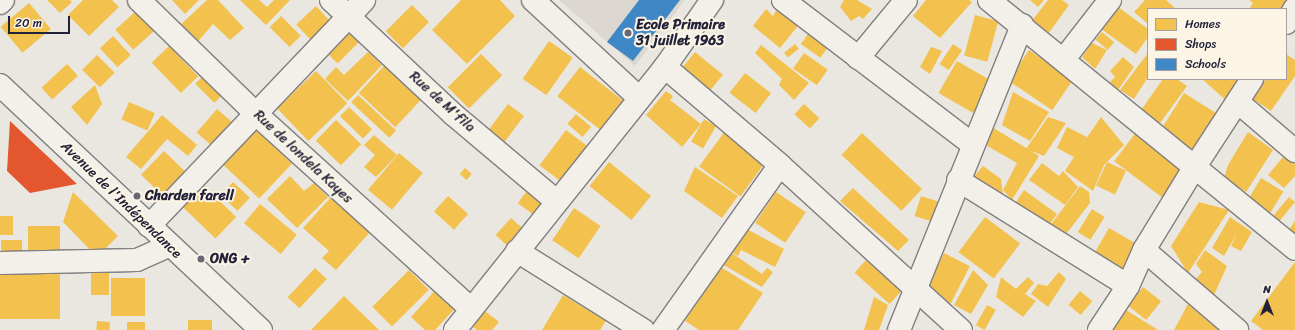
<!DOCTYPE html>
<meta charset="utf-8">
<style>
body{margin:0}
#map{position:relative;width:1295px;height:330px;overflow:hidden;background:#eae7e0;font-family:Sriracha,sans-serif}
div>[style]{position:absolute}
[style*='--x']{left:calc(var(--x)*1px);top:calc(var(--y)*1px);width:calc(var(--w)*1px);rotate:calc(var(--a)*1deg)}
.built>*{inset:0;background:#dcd7d1}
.homes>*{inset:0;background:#f2c14e;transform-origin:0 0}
.shops>*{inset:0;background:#e4572e}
.schools>*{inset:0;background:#3f88c5}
.roads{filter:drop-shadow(1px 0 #807f81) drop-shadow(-1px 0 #807f81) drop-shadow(0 1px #807f81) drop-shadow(0 -1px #807f81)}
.street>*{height:22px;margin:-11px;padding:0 11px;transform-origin:11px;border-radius:11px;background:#f3f0ea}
.secondary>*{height:22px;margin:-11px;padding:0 11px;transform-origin:11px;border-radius:11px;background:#f3f0ea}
.dots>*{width:11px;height:11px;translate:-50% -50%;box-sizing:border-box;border:2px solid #fcf5e5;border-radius:50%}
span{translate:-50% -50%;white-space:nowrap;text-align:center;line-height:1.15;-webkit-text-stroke:4px #fcf5e5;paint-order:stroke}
.poi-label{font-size:14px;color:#22223b;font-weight:700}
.left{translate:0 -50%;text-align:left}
.street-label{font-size:14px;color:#22223b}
.legend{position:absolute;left:1147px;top:8px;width:140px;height:72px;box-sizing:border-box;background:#fcf5e5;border:1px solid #a5a1a1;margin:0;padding:5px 7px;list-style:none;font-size:12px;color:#22223b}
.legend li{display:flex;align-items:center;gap:8px;height:20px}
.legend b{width:20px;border:1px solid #a5a1a1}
.north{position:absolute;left:1247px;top:282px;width:40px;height:40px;-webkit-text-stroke:3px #fcf5e5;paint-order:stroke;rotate:0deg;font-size:11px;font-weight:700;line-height:16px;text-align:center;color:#22223b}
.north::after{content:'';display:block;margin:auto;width:14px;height:18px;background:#22223b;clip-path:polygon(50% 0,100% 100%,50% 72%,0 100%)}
.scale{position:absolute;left:8px;top:16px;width:62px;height:18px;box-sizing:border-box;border:2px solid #22223b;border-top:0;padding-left:5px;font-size:12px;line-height:14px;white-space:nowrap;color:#22223b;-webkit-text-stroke:3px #fcf5e5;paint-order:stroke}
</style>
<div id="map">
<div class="built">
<div style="clip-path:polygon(559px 0,685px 0,635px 66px)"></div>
</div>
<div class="homes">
<div style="clip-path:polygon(47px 0,70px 0,72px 2px,60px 13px)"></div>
<div style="clip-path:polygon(83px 0,112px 0,119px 7px,89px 36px,68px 15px)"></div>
<div style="clip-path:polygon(172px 0,199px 0,185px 14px)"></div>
<div style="clip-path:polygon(207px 0,218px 0,244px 28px,230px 40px,213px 24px,195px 45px,178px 27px)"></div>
<div style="clip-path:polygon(240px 0,259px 0,267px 7px,274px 0,290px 0,266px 25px)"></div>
<div style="clip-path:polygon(461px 0,500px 0,515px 16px,467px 64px,432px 30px)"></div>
<div style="clip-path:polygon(844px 0,857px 0,872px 9px,863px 19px,859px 16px,851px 21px,840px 7px)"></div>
<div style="clip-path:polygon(926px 0,969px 0,972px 2px,940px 38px,913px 16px)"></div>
<div style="clip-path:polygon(1030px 0,1044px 0,1038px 7px)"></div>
<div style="clip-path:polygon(1048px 0,1062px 0,1069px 5px,1048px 34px,1031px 22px)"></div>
<div style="clip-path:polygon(1145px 0,1166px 0,1176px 9px,1148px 9px,1148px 24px,1134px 12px)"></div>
<div style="clip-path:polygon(1249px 0,1286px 0,1280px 9px,1249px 9px,1253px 3px)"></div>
<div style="left:29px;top:3px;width:34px;height:37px;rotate:50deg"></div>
<div style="clip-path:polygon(1114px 4px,1148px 29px,1148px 37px,1136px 54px,1097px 26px)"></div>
<div style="left:412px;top:5px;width:24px;height:37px;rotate:45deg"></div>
<div style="clip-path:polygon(779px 5px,801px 22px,780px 48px,753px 26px,766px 9px,773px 16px)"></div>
<div style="left:316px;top:6px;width:23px;height:27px;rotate:47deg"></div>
<div style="left:136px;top:11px;width:27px;height:28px;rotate:48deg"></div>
<div style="left:975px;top:15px;width:24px;height:42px;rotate:15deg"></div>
<div style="left:281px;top:16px;width:28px;height:16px;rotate:45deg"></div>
<div style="left:351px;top:26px;width:17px;height:36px;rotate:45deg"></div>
<div style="left:810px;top:31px;width:24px;height:16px;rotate:35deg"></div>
<div style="left:1102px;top:32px;width:16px;height:10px;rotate:40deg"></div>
<div style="left:113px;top:36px;width:26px;height:18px;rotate:47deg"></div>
<div style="left:549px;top:41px;width:29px;height:46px;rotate:35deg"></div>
<div style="clip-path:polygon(1092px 43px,1107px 50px,1095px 69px,1082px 57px)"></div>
<div style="left:795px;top:44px;width:6px;height:14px;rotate:51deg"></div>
<div style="left:953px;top:44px;width:11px;height:24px;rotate:34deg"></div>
<div style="clip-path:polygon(761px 45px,809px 83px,794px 100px,779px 85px,782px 79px,755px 53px)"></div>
<div style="left:169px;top:46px;width:42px;height:24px;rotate:46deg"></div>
<div style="clip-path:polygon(931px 47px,942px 51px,930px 74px,920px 67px)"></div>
<div style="left:1029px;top:50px;width:53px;height:37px;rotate:34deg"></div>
<div style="clip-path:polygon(368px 52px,382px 65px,348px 101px,325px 79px,336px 67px,344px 75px)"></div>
<div style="left:695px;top:52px;width:36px;height:23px;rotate:39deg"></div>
<div style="left:804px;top:53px;width:29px;height:19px;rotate:35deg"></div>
<div style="clip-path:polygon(1148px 53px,1148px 77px,1134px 99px,1120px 90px)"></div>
<div style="left:481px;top:54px;width:30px;height:47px;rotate:45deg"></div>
<div style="clip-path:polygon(1286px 54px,1295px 60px,1295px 76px,1271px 111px,1253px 99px,1266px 79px,1286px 79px)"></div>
<div style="left:97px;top:55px;width:25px;height:21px;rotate:45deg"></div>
<div style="clip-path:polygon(1123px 57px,1134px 67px,1118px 90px,1109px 83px,1115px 77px,1110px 71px)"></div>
<div style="left:957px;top:61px;width:40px;height:37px;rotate:30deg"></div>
<div style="left:67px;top:64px;width:16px;height:35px;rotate:47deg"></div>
<div style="left:384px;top:66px;width:50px;height:37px;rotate:43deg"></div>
<div style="left:580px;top:67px;width:55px;height:37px;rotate:38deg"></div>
<div style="left:316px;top:71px;width:45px;height:54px;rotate:46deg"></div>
<div style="left:745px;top:73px;width:33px;height:25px;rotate:38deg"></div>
<div style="left:203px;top:76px;width:27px;height:11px;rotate:45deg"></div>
<div style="clip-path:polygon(1163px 79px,1177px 79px,1187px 86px,1158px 126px,1139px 113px)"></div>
<div style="clip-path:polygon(1202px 79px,1242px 79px,1229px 103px)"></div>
<div style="clip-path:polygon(95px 85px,102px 104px,87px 125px,71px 107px)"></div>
<div style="clip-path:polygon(666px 91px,673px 96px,670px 100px,701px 124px,682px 147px,646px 115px)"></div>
<div style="clip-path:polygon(1013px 92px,1049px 112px,1030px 141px,1002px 125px)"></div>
<div style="left:1184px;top:93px;width:41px;height:47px;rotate:32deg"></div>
<div style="left:358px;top:95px;width:52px;height:10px;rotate:43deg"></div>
<div style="left:129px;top:102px;width:28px;height:19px;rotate:23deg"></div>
<div style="left:508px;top:104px;width:20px;height:34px;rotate:37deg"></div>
<div style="left:804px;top:104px;width:21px;height:14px;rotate:43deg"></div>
<div style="left:349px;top:107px;width:32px;height:13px;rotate:44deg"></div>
<div style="left:217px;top:109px;width:23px;height:31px;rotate:41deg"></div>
<div style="left:576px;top:114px;width:20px;height:13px;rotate:41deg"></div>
<div style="clip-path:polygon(162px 115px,197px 145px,188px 156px,167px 139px,141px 169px,126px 157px)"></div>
<div style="clip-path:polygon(1048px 117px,1066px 123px,1044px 156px,1026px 149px)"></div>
<div style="clip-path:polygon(1101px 117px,1124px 145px,1104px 165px,1093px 191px,1065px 171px,1074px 157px,1057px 148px,1067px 127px,1087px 137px,1075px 155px)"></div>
<div style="left:704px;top:119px;width:14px;height:26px;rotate:30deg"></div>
<div style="left:336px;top:120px;width:35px;height:29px;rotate:44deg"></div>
<div style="clip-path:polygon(992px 127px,1039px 156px,1012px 200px,1003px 190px,1017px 163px,982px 143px)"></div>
<div style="left:254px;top:128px;width:52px;height:48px;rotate:43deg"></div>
<div style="left:566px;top:130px;width:30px;height:44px;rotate:37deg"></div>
<div style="left:725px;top:131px;width:51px;height:44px;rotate:36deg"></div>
<div style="left:1137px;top:131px;width:64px;height:38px;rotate:37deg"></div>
<div style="clip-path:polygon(1248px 132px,1273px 150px,1246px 192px,1224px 178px,1228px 165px)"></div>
<div style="left:862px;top:133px;width:82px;height:30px;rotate:43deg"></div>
<div style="clip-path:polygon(374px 135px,397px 155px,376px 177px,364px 167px,375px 155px,364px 145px)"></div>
<div style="clip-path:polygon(1289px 150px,1295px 155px,1295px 176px,1284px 188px,1268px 175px)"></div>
<div style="left:164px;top:151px;width:33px;height:33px;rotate:44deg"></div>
<div style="left:399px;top:153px;width:31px;height:48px;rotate:40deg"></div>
<div style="left:609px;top:162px;width:54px;height:31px;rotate:39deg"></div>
<div style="left:1107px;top:162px;width:21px;height:26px;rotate:25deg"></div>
<div style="clip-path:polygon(1042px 163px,1059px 176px,1063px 171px,1078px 187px,1065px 205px,1029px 180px)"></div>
<div style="clip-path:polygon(983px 166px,1001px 179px,1004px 202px,971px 180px)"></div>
<div style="clip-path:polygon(695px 167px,738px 196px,722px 218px,684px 191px)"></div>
<div style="left:465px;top:168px;width:9px;height:8px;rotate:41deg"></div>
<div style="clip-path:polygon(290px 176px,304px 191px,314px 183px,328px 197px,297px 228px,267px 199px)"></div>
<div style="left:1261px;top:178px;width:26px;height:34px;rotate:31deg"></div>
<div style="left:233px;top:182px;width:23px;height:18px;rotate:43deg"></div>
<div style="left:201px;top:183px;width:49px;height:30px;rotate:44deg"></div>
<div style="clip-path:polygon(1080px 186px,1089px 192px,1090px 203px,1063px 238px,1049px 227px)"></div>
<div style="clip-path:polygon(853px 188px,909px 240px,898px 251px,840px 201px)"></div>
<div style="clip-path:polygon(1024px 190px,1057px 214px,1046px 229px,1012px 208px)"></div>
<div style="clip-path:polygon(73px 192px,118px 236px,97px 257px,63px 222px)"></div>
<div style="left:526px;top:192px;width:19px;height:14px;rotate:36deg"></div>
<div style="left:776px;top:192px;width:36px;height:37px;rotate:34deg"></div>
<div style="clip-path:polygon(332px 196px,371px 231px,336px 270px,322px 258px,329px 251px,303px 228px)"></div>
<div style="left:448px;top:196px;width:27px;height:21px;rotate:42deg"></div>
<div style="left:921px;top:196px;width:19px;height:21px;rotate:18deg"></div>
<div style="left:1289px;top:197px;width:8px;height:34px;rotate:40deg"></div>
<div style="clip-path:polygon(1199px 202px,1229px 210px,1188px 273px,1171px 246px)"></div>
<div style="left:260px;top:204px;width:48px;height:25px;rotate:40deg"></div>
<div style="left:574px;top:208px;width:32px;height:39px;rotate:34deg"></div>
<div style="left:1092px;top:209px;width:15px;height:27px;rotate:32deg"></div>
<div style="left:13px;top:216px;width:19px;height:13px;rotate:90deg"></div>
<div style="left:985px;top:217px;width:44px;height:44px;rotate:37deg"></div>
<div style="clip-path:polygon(1230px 217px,1252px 232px,1241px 251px,1231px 246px,1237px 233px,1224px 256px,1212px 248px)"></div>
<div style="left:511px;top:218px;width:15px;height:23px;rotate:42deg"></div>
<div style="clip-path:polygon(1295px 221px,1295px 245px,1284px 237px)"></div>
<div style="left:28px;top:226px;width:32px;height:24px"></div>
<div style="clip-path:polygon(743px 227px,784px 249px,775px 267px,741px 250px,738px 256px,730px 251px)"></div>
<div style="left:1109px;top:228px;width:34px;height:34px;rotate:30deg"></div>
<div style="left:1px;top:240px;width:21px;height:13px"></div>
<div style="clip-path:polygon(1205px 250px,1227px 266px,1214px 295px,1193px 282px,1202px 272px,1196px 264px)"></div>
<div style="clip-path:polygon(729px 251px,762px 274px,767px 268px,773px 272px,762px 287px,720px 263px)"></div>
<div style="left:944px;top:253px;width:29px;height:42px;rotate:27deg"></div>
<div style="left:866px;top:260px;width:47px;height:17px;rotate:42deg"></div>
<div style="clip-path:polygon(1295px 262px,1295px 330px,1263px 330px,1251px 321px)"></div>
<div style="clip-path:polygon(719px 266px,763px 293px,738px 330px,699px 330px,685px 321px)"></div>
<div style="left:0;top:267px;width:60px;height:52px"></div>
<div style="left:315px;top:268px;width:16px;height:40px;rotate:43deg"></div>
<div style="left:91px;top:269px;width:18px;height:26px"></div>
<div style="left:409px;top:270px;width:28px;height:52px;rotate:45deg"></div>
<div style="clip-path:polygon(973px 270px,988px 285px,971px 314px,954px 305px)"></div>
<div style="clip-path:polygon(1059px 272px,1066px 279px,1048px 307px,1031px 294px,1038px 284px,1047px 286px)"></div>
<div style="clip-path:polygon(1001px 277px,1016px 289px,1028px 277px,1034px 283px,1025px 294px,1036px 301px,1023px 317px,996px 297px)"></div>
<div style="left:111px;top:278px;width:34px;height:38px"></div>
<div style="clip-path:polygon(439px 286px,459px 304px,435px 330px,425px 330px,411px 317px)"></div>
<div style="left:1143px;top:287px;width:23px;height:24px;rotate:38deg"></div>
<div style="left:1080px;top:291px;width:16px;height:18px;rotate:40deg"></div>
<div style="clip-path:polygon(563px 295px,606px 321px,600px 330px,542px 330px)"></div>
<div style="clip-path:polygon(344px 296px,379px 330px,311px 330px)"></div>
<div style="clip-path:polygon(874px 297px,888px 305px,879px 330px,864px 330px)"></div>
<div style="clip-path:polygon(1188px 304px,1218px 330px,1174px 330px)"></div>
<div style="left:987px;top:305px;width:10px;height:23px;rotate:29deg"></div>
<div style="clip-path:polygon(1123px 308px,1158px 330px,1110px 330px)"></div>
<div style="clip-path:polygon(485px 311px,499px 322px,492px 330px,477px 330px,473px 327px)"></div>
<div style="left:188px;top:320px;width:24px;height:10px"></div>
<div style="left:97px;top:321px;width:13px;height:9px;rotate:4deg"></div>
<div style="left:127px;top:322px;width:18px;height:8px"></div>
</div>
<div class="shops">
<div style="clip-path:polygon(10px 121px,77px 184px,30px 193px,7px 171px)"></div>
</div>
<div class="schools">
<div style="clip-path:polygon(639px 0,680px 0,633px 61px,607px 42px)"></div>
</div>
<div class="roads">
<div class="street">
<div style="--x:139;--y:0;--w:162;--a:44.2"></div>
<div style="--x:255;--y:113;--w:292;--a:42.2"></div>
<div style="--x:331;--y:0;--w:168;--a:43.1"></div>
<div style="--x:454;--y:115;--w:133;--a:40.1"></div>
<div style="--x:533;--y:0;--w:143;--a:42.7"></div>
<div style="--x:783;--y:0;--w:238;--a:37.3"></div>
<div style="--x:989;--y:0;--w:395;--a:39.1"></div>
<div style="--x:0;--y:3;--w:4;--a:-45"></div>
<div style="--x:1286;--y:23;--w:17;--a:-59"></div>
<div style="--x:858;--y:58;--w:75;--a:-50.4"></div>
<div style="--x:1064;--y:59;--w:75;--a:-52.1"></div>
<div style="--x:665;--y:67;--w:151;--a:40.4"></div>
<div style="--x:780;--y:165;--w:245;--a:42.4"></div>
<div style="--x:1239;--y:103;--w:74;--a:40.6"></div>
<div style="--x:958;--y:180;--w:200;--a:31.9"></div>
<div style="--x:149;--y:226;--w:312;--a:-46.4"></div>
<div style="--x:1144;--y:250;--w:123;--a:40.7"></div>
<div style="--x:517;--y:251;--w:149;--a:32.1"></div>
<div style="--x:0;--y:263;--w:137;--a:-1.3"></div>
<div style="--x:137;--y:260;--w:35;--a:-24"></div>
<div style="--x:455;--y:330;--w:337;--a:-51.4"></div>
<div style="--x:665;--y:67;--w:82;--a:-55"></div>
<div style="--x:663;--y:330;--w:202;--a:-54.7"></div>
<div style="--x:899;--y:330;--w:329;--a:-68"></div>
<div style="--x:1099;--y:330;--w:53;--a:-56.6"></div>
<div style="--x:1128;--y:286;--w:39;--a:-66"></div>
<div style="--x:1144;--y:250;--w:96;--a:-58.6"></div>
<div style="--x:1194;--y:168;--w:106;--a:-56.9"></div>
</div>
<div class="secondary">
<div style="--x:0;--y:85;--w:358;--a:43.2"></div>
</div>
</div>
<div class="dots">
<div style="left:628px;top:33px;background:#686775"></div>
<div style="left:137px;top:196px;background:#686775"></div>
<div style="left:201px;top:259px;background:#686775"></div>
</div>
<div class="poi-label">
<span class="left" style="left:636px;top:33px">Ecole Primaire<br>31 juillet 1963</span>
<span class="left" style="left:145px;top:196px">Charden farell</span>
<span class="left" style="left:210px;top:259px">ONG +</span>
</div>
<div class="street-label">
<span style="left:442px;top:102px;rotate:42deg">Rue de M'fila</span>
<span style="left:303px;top:157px;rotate:43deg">Rue de londela Kayes</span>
<span style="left:121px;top:200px;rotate:44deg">Avenue de l'Indépendance</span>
</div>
<ul class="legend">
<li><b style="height:11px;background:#f2c14e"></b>Homes</li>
<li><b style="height:11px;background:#e4572e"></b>Shops</li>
<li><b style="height:11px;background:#3f88c5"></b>Schools</li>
</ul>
<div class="north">N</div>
<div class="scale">20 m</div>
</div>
